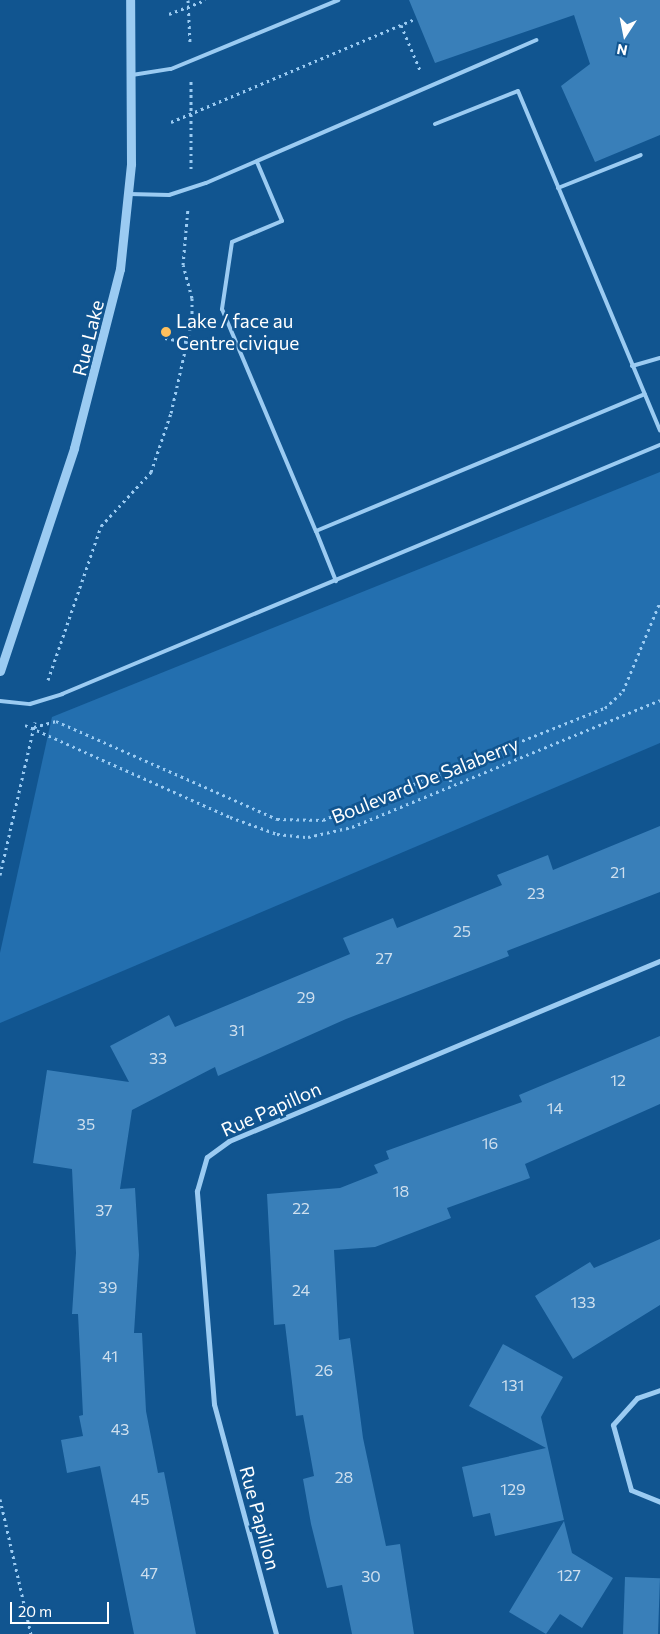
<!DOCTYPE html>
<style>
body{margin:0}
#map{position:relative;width:660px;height:1634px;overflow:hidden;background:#115590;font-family:Commissioner,sans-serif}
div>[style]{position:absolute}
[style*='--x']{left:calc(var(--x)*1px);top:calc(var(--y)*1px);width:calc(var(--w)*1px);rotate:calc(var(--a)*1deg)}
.green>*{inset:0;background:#236faf}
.building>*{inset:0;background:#397fb9;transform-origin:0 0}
.path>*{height:3px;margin-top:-1.5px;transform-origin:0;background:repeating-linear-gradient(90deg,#9bcbf2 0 2.5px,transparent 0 6.5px)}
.service>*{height:4px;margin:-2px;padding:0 2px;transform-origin:2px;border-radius:2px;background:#9bcbf2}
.minor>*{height:5px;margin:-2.5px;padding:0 2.5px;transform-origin:2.5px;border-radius:2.5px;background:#9bcbf2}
.tertiary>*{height:9px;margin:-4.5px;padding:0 4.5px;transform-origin:4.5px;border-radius:4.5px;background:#9bcbf2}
.dots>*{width:14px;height:14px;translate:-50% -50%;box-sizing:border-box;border:2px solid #115590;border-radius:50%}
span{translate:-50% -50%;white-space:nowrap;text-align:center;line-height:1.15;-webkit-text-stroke:5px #115590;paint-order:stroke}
.number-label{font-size:16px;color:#cedfee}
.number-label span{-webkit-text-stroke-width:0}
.poi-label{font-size:19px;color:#fff}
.left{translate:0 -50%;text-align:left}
.street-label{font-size:19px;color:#fff}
.north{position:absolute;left:600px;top:10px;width:50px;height:50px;-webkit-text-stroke:4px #115590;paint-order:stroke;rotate:191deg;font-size:14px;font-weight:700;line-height:20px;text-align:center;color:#fff}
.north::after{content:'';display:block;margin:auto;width:18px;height:22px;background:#fff;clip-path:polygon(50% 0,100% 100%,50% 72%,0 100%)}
.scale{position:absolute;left:10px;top:1602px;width:99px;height:22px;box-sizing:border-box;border:2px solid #fff;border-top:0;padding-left:6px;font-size:15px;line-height:18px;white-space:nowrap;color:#fff;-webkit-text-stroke:4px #115590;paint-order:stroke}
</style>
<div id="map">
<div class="green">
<div style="clip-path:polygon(660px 472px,660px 743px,0 1023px,0 953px,52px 717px)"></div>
</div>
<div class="building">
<div style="clip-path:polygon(409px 0,660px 0,660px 135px,595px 162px,561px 86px,590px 64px,574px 15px,435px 63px)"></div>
<div style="clip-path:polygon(660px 826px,660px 892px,507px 951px,509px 956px,346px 1019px,218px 1076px,215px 1067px,132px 1110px,120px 1189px,135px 1188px,139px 1255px,134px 1333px,142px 1333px,146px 1411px,158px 1473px,164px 1472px,196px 1634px,134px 1634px,100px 1466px,67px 1473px,61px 1440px,83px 1436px,79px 1416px,83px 1415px,78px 1314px,72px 1314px,76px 1253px,72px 1169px,33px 1163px,47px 1070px,129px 1082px,110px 1046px,169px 1015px,175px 1027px,350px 954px,343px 938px,393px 918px,397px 928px,502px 885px,497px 875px,548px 855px,553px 870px)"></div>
<div style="clip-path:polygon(660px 1036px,660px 1104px,525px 1164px,530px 1178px,447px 1208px,451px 1218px,375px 1247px,334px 1250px,339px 1340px,350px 1338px,363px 1438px,386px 1546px,400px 1544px,414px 1634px,352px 1634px,342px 1585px,327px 1588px,311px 1524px,303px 1479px,314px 1476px,303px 1415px,296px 1416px,285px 1324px,274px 1325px,267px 1194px,340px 1188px,378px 1173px,374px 1165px,389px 1159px,386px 1151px,522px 1102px,519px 1095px)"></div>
<div style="clip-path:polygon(660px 1239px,660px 1305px,573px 1359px,535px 1296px,590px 1262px,594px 1268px)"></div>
<div style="clip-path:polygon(503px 1344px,563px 1377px,541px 1417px,564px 1520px,495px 1536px,490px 1513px,473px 1517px,462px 1467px,546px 1448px,469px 1406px)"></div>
<div style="clip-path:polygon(564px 1521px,572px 1553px,613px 1578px,582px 1628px,560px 1614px,546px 1634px,509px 1612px)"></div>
<div style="left:625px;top:1577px;width:35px;height:57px;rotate:2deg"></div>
</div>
<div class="path">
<div style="--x:188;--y:0;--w:42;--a:87.3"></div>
<div style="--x:169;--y:14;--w:39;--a:-21"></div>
<div style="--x:401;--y:25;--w:49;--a:67.1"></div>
<div style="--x:171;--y:122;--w:263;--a:-22.9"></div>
<div style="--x:191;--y:169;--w:89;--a:-90"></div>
<div style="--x:165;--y:338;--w:55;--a:10.5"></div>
<div style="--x:48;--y:680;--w:163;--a:-71"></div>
<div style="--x:101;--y:526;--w:74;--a:-47.2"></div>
<div style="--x:151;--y:472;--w:62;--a:-71.3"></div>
<div style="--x:171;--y:413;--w:95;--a:-77.3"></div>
<div style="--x:192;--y:320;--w:22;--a:-90"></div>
<div style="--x:192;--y:298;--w:34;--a:-105"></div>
<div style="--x:183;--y:265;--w:57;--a:-85"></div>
<div style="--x:25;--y:725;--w:225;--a:24.2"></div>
<div style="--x:230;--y:817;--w:50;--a:19.9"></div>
<div style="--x:277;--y:834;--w:31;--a:6"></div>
<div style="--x:308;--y:837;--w:45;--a:-12.8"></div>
<div style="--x:352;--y:827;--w:333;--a:-22.4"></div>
<div style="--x:34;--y:727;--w:23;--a:-15"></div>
<div style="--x:56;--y:721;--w:242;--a:23.9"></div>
<div style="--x:277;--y:819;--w:46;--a:1.2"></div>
<div style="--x:323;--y:820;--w:303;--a:-21.7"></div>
<div style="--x:605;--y:708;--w:25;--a:-43"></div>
<div style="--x:623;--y:691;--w:96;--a:-67.4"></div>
<div style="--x:448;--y:773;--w:13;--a:72"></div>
<div style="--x:0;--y:875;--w:157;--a:-77.1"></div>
<div style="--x:0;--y:1499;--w:139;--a:77.1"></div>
</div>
<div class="service">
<div style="--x:132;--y:75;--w:39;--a:-9"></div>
<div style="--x:171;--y:69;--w:181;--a:-22.4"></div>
<div style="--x:435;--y:124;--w:89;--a:-21.7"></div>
<div style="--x:518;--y:91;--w:368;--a:67.3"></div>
<div style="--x:257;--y:162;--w:64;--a:67"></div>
<div style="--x:282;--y:221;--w:54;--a:157.2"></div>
<div style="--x:232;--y:242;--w:68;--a:98.5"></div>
<div style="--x:222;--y:309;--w:241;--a:67.1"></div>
<div style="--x:316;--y:531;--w:356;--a:-22.6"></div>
<div style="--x:558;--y:188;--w:89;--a:-21.7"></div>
<div style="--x:129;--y:194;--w:40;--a:1.4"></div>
<div style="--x:169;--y:195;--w:39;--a:-18"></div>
<div style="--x:206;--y:183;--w:360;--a:-23.4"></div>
<div style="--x:632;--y:366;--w:29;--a:-16"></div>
<div style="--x:316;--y:531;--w:54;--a:68.2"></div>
<div style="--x:0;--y:701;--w:30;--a:6"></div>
<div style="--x:30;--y:704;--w:34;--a:-17"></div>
<div style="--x:62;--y:694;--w:648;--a:-22.61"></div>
</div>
<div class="minor">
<div style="--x:660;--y:1390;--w:24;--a:161"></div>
<div style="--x:637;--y:1398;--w:36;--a:132"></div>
<div style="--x:613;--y:1425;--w:67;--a:74.5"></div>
<div style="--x:631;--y:1490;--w:31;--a:22"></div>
<div style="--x:276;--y:1634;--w:238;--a:-105.1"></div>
<div style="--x:214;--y:1404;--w:214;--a:-94.6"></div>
<div style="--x:197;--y:1191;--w:35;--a:-74"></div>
<div style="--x:207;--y:1157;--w:27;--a:-36"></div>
<div style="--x:229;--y:1141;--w:467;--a:-22.7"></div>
</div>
<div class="tertiary">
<div style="--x:0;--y:671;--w:235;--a:-71.6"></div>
<div style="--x:74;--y:448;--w:185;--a:-75.6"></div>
<div style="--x:120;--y:269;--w:106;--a:-84"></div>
<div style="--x:131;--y:164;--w:164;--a:-90.3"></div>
</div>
<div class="dots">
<div style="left:166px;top:332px;background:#ffc05d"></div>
</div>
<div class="number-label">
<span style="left:618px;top:872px">21</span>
<span style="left:536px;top:893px">23</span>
<span style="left:462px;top:931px">25</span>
<span style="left:384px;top:958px">27</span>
<span style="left:306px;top:997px">29</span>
<span style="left:237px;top:1030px">31</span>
<span style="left:158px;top:1058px">33</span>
<span style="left:618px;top:1080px">12</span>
<span style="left:555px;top:1108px">14</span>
<span style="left:86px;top:1124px">35</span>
<span style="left:490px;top:1143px">16</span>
<span style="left:401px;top:1191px">18</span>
<span style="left:301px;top:1208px">22</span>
<span style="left:104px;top:1210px">37</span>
<span style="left:108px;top:1287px">39</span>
<span style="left:301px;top:1290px">24</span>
<span style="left:583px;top:1302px">133</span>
<span style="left:110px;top:1356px">41</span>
<span style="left:324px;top:1370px">26</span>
<span style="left:513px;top:1385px">131</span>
<span style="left:120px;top:1429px">43</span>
<span style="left:344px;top:1477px">28</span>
<span style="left:513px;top:1489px">129</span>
<span style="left:140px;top:1499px">45</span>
<span style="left:149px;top:1573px">47</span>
<span style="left:569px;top:1575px">127</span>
<span style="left:371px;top:1576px">30</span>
</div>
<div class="poi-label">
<span class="left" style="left:176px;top:332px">Lake / face au<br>Centre civique</span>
</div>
<div class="street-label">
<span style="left:88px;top:338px;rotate:-76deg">Rue Lake</span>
<span style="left:425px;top:780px;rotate:-22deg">Boulevard De Salaberry</span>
<span style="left:271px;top:1109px;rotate:-24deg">Rue Papillon</span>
<span style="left:260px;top:1518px;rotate:75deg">Rue Papillon</span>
</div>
<div class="north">N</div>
<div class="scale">20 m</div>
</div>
